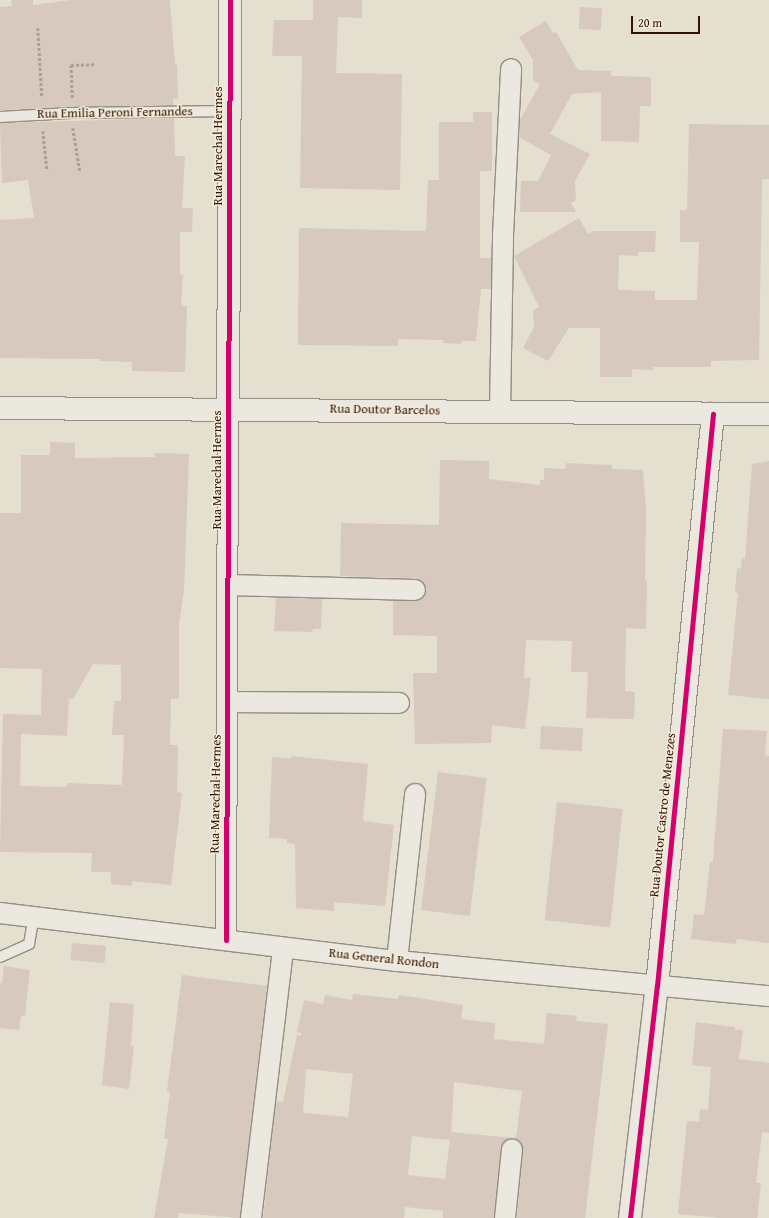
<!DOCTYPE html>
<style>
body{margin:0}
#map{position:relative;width:769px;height:1218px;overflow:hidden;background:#e4dfcf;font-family:"Gentium Book Plus",serif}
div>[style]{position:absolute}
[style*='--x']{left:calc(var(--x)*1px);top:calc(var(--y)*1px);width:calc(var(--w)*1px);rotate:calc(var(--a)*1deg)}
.building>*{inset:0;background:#d7c9be;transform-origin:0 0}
.path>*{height:2.5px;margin-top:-1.25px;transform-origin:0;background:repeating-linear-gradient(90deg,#a7a199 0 3px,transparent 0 5px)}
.roads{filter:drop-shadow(1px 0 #958d83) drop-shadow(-1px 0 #958d83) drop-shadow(0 1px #958d83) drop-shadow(0 -1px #958d83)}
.lane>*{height:10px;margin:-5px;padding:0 5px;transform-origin:5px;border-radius:5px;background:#eae8df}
.street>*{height:20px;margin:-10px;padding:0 10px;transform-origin:10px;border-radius:10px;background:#eae8df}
.secondary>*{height:22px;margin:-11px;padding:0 11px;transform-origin:11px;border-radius:11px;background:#eae8df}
.cycleway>*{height:5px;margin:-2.5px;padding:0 2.5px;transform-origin:2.5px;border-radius:2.5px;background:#d6006c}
span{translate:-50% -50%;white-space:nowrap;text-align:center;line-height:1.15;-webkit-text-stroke:3px #f3edda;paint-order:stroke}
.street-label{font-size:13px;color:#341206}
.scale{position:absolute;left:631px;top:16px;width:69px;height:18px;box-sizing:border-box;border:2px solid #341206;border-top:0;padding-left:5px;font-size:12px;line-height:14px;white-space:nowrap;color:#341206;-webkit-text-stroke:3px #f3edda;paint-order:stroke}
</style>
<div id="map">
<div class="building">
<div style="clip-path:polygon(11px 0,33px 0,33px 5px,71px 0,170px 0,175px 65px,177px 65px,178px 99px,173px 99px,173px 105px,0 110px,0 7px,12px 6px)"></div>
<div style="clip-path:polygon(313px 0,362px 0,362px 18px,338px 17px,336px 73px,402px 74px,400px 190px,300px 188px,302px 56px,272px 56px,274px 20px,313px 20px)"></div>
<div style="left:580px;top:7px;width:22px;height:22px;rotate:3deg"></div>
<div style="clip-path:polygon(546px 21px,553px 33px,556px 32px,578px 70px,611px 71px,611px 76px,651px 77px,651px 106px,640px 106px,639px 142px,601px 141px,601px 92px,572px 94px,550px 134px,590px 154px,575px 181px,576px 200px,571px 203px,576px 212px,520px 212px,521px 181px,538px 181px,551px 155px,519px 137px,520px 120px,540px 84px,533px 80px,533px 60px,519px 37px)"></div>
<div style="clip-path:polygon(473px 112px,492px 112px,492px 171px,480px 171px,480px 258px,491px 258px,491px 289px,481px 289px,476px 341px,462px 341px,462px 344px,443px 343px,443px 340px,398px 339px,398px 346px,298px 345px,299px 228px,426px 231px,428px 180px,439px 180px,439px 122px,473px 122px)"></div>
<div style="clip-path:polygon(174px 118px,175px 156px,185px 156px,182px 208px,193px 208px,192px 232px,180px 232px,180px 275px,183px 275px,181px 302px,183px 306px,187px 306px,185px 372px,132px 371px,132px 362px,100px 361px,100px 359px,0 358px,0 220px,34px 218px,28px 180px,2px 183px,0 123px)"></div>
<div style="clip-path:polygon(689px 124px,769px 125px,769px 179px,762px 179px,759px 360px,711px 361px,711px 366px,708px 367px,653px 367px,653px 370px,632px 369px,632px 377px,600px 377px,600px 328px,569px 328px,548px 361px,523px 348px,534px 327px,533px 311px,539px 307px,514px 256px,579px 218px,588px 234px,594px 231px,656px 231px,655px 252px,638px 252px,638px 256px,619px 255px,618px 290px,655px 291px,655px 300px,697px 300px,699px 242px,680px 242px,680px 210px,687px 210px)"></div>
<div style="clip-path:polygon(evenodd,50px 442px,75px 443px,75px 458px,155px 457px,155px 453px,189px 454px,184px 590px,179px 625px,179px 699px,171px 699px,170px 745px,178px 745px,177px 792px,182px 793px,171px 885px,132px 881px,132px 886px,111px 884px,111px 872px,91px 872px,92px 853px,0 852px,3px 714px,41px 715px,42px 669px,0 668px,0 513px,21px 513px,21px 455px,50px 455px,50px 442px,93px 664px,121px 665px,121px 701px,114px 701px,112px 735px,124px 735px,122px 785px,67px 783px,67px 787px,20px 786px,21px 734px,67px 736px,69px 699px,73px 699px,93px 664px)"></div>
<div style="clip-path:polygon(440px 460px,489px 461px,489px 479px,540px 485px,540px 480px,544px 480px,544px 468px,565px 469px,566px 463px,612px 465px,612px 469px,643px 470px,646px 513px,645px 580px,647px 580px,646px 629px,626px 628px,625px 691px,635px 692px,634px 719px,586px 718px,588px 672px,571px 672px,572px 641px,526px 640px,524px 678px,531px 678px,525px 729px,492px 725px,491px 743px,415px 744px,413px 673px,437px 673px,437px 636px,393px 635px,393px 601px,420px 600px,425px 596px,425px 585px,415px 578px,340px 576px,341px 523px,439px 525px)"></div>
<div style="clip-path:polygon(769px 461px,769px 699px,728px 695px,738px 593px,735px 593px,737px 568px,741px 569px,742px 558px,745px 559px,752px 464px)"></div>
<div style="clip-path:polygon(276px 598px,322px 599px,321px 629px,313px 629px,312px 632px,274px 631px)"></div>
<div style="left:541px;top:726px;width:42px;height:23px;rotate:3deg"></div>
<div style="clip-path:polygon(723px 729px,767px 731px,765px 755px,769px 756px,769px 943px,737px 939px,736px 944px,691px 939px,694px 914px,704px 915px,710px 862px,713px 862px)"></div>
<div style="clip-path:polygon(291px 756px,368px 764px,363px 821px,394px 825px,385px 906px,334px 902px,334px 911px,296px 908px,295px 844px,287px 843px,287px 839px,269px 838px,272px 757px,291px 759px)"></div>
<div style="left:438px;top:772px;width:49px;height:139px;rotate:7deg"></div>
<div style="left:557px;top:802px;width:66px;height:119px;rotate:6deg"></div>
<div style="left:72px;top:943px;width:34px;height:17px;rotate:5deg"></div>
<div style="clip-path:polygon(4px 966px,30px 970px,25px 1016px,21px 1016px,19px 1030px,0 1028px,0 983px,2px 983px)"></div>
<div style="clip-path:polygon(182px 975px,267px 986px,240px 1218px,179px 1213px,178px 1218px,154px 1218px,168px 1139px,164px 1139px,170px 1092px,167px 1091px)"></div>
<div style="clip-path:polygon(evenodd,353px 994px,398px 999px,399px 995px,463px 1005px,461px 1019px,495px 1023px,494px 1039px,544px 1044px,547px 1013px,577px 1016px,576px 1021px,608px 1024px,585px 1218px,517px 1218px,523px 1150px,522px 1144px,514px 1138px,516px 1138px,522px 1091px,454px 1082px,451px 1137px,451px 1132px,512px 1138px,503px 1142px,501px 1148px,494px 1218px,443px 1218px,443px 1211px,405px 1207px,404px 1218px,263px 1218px,276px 1101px,283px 1102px,297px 1035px,301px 1036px,301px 1033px,297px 1032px,304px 1000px,323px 1004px,325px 995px,352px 1000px,353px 994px,306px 1069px,353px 1074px,348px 1117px,303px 1113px,306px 1069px,353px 994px,412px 1136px,450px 1140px,445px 1179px,408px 1175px,412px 1136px)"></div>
<div style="clip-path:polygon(110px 1002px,134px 1004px,131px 1046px,134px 1046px,129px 1089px,102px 1085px)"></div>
<div style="clip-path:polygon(696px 1022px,735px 1027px,735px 1030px,743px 1030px,739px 1059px,769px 1063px,769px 1133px,762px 1132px,756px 1183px,761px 1183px,757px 1218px,721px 1218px,678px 1214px,687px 1121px,699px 1122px,700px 1109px,708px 1110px,711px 1067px,692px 1065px)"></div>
</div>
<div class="path">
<div style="--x:38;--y:28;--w:70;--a:86.7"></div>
<div style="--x:72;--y:98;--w:33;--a:-92"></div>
<div style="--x:71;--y:65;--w:23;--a:-2"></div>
<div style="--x:73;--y:128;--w:44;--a:80.8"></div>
<div style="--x:43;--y:131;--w:39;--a:84"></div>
</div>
<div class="roads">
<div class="lane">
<div style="--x:0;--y:117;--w:71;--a:-3.2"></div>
<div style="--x:71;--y:113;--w:158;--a:-0.7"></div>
<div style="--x:0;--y:957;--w:32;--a:-24"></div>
<div style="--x:29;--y:944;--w:27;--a:-80"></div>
</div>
<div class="street">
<div style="--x:500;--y:411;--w:176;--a:-89"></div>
<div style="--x:503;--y:235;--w:166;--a:-87.2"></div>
<div style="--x:229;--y:585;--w:186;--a:1.5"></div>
<div style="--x:228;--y:702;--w:171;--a:0.3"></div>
<div style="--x:0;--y:913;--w:400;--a:6.9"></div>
<div style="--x:397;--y:961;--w:374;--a:5.4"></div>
<div style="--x:226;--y:940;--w:531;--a:-89.78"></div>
<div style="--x:397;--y:961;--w:168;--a:-83.8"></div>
<div style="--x:251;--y:1218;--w:272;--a:-83.2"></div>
<div style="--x:505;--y:1218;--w:69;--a:-84.2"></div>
</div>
<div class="secondary">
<div style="--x:0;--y:408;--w:769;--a:0.45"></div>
<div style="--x:228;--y:409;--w:409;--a:-89.7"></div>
<div style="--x:630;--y:1218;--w:234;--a:-83.4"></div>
<div style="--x:657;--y:986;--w:575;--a:-84.41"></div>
</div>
</div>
<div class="cycleway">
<div style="--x:226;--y:940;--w:940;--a:-89.76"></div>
<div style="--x:630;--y:1218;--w:234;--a:-83.4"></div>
<div style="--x:657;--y:986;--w:575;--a:-84.41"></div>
</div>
<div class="street-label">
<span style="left:115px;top:113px;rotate:-1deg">Rua Emilia Peroni Fernandes</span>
<span style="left:218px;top:146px;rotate:-90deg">Rua Marechal Hermes</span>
<span style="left:385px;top:410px;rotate:1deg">Rua Doutor Barcelos</span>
<span style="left:217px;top:470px;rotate:-90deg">Rua Marechal Hermes</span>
<span style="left:216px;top:794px;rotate:-89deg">Rua Marechal Hermes</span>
<span style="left:663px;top:815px;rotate:-84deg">Rua Doutor Castro de Menezes</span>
<span style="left:384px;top:959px;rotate:6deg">Rua General Rondon</span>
</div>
<div class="scale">20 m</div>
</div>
